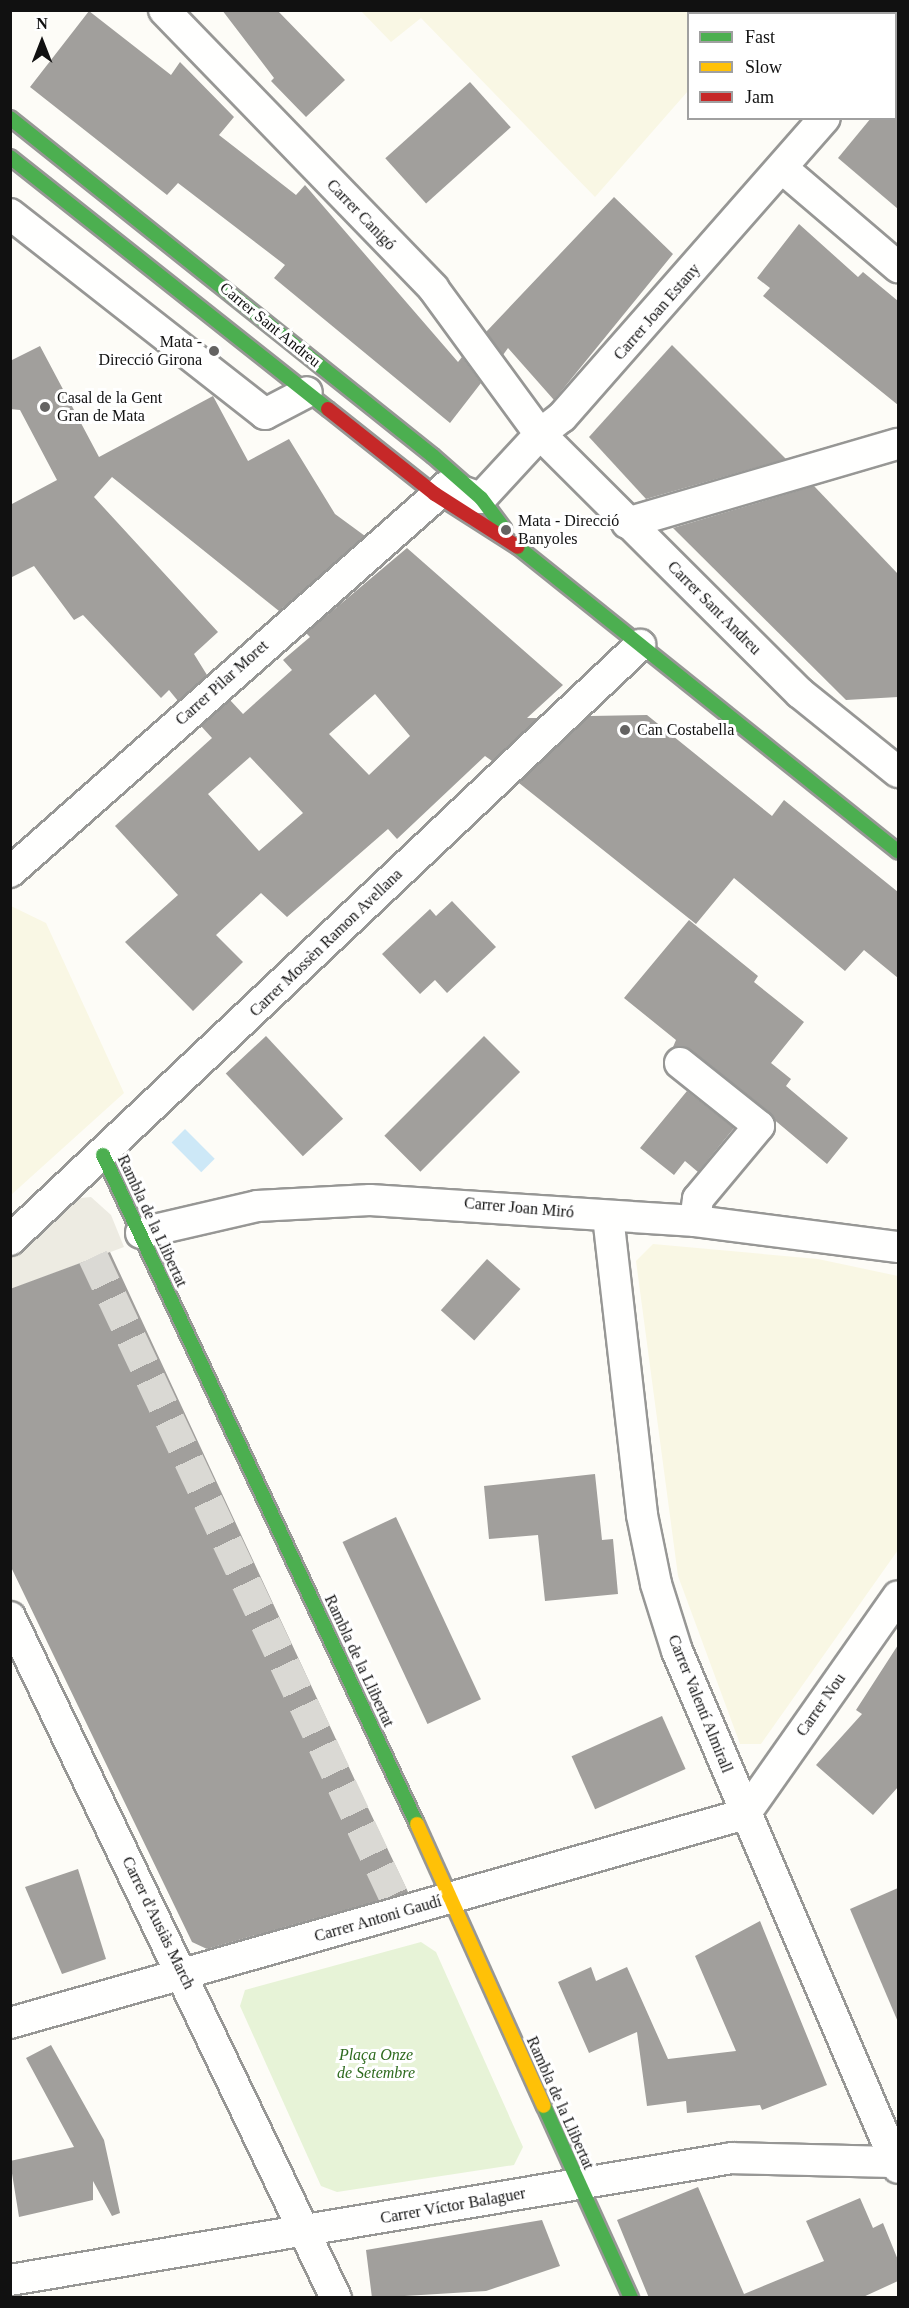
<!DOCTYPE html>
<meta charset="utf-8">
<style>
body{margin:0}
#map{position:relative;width:909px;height:2308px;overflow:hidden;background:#fdfcf7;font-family:"Times New Roman",serif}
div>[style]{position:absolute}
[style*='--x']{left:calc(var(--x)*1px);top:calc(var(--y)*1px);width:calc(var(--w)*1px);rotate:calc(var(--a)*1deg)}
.farmland>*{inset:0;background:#f9f7e4}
.green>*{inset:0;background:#e7f3d7}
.plaza>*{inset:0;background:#edebe2}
.water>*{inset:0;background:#cde8f7;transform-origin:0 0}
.building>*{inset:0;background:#a19f9c;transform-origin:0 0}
.street-tunnel>*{height:30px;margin-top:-15px;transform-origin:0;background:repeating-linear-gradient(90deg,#dad9d4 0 30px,transparent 0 45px)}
.roads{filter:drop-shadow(2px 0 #979795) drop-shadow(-2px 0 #979795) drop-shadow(0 2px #979795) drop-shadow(0 -2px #979795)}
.street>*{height:30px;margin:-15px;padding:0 15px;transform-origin:15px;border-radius:15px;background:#fffffe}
.fast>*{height:14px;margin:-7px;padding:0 7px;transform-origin:7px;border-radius:7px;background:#4caf50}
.slow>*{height:14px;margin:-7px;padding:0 7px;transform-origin:7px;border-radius:7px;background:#ffc107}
.jam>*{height:14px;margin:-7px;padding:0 7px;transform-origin:7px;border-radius:7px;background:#c62828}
.dots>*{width:16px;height:16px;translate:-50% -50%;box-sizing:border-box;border:3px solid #fff;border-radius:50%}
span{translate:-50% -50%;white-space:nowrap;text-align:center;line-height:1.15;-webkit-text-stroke:6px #fff;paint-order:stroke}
.street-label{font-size:16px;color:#111}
.poi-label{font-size:16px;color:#111}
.right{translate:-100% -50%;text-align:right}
.left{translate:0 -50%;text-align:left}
.park-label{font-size:16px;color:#2f6b1f;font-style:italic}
.frame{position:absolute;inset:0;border:12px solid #111;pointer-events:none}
.legend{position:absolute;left:687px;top:12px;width:210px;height:108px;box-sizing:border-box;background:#fff;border:2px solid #a0a0a0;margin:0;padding:8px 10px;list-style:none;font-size:18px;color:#111}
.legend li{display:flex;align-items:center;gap:12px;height:30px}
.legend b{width:30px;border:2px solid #a0a0a0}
.north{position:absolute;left:12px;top:12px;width:60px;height:60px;-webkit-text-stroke:4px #fff;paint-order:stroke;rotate:0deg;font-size:16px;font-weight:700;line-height:24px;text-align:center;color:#111}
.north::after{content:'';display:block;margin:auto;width:21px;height:27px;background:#111;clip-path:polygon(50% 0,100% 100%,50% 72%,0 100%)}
</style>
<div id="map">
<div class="farmland">
<div style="clip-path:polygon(361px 11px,759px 11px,688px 14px,688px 91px,595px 197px,421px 18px,391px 42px)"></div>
<div style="clip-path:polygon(11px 906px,46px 923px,124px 1093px,11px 1195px)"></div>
<div style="clip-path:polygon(653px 1244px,818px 1259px,898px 1276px,898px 1550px,761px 1744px,740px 1744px,678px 1576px,636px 1261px)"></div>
</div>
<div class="green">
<div style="clip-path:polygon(421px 1942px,436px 1952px,523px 2147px,514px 2165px,337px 2192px,321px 2186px,240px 2006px,245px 1990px)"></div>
</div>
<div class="plaza">
<div style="clip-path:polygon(91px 1197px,111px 1215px,124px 1247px,11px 1289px,10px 1253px,71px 1199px)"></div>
</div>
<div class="water">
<div style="left:185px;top:1129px;width:42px;height:19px;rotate:45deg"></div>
</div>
<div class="building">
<div style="clip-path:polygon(222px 10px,277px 10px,345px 80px,306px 117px,271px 81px,274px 78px)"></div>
<div style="clip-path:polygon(89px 11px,171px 75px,180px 62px,234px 117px,219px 135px,296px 195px,305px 185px,458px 362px,462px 357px,481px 383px,450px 423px,274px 278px,285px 265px,178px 183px,167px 195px,30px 87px)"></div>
<div style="left:470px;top:82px;width:61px;height:114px;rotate:48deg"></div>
<div style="clip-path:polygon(871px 118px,898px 118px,898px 209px,838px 158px)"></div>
<div style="clip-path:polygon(614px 197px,673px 254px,554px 400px,508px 348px,503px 355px,486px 332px)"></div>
<div style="clip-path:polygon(799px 224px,858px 277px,863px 272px,898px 301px,898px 405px,763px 296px,770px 288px,757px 278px)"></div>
<div style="clip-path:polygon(672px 345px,786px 459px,646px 499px,589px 437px)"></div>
<div style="clip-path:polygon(40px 346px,99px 457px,213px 396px,248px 461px,289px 439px,335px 514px,365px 536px,279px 611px,112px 477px,94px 497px,218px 632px,194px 654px,207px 675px,178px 701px,169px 690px,161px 698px,83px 615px,74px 620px,34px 566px,10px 578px,10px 505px,57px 480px,20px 410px,10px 409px,10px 361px)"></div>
<div style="clip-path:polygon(814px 486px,898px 574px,898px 697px,846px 700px,673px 528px)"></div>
<div style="clip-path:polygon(evenodd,407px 548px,563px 685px,527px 718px,538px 718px,492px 761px,485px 756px,397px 839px,388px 829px,287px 917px,261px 893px,216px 935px,243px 962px,193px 1011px,125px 942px,178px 895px,115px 826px,212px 738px,201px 726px,230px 700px,243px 714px,292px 670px,283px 660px,310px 637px,306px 633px,407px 548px,375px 694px,410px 736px,369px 775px,329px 734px,375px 694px,407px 548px,250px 757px,303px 813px,259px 851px,208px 794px,250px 757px)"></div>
<div style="clip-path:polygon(647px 715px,772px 816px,784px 800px,898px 892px,898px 978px,864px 950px,845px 971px,734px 878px,696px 924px,519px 783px,590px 716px)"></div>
<div style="clip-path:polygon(452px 901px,496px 947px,447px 993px,435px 980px,420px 994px,382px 954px,430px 909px,436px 916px)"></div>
<div style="clip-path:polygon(689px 920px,758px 976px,754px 982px,804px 1022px,771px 1063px,791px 1079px,786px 1086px,848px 1138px,827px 1164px,691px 1050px,673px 1047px,676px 1040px,624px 998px)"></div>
<div style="left:266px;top:1036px;width:113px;height:55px;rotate:47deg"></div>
<div style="left:484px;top:1036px;width:51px;height:141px;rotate:45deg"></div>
<div style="clip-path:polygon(687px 1091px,734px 1128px,698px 1172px,685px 1161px,674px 1175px,640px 1148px)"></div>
<div style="clip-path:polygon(110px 1252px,360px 1791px,408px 1892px,207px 1949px,192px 1942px,10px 1565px,10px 1289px)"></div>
<div style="left:487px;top:1259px;width:45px;height:69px;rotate:42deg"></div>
<div style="clip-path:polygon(595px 1474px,602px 1540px,613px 1539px,618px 1594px,545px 1601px,538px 1535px,489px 1539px,484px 1486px)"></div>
<div style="left:396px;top:1517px;width:201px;height:59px;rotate:65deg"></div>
<div style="clip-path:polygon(898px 1645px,898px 1787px,873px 1815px,816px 1765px,862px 1714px,856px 1710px)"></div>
<div style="left:662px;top:1716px;width:58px;height:99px;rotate:66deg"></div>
<div style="clip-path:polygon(78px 1869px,106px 1959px,62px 1974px,25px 1887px)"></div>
<div style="clip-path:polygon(898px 1888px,898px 2022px,850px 1909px)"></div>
<div style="clip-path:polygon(760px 1921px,827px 2085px,762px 2110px,760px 2105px,687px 2113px,686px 2101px,647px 2106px,637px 2032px,589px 2053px,558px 1982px,591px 1967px,596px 1981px,627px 1967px,668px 2059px,736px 2051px,695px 1956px)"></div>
<div style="clip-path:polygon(51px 2045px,104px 2140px,120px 2213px,112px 2216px,93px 2181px,93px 2200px,19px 2217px,10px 2161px,74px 2147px,26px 2058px)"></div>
<div style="clip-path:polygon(698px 2187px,744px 2294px,824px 2261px,806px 2221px,860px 2198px,873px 2228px,883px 2223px,898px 2260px,898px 2281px,861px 2298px,649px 2298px,617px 2220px)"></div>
<div style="clip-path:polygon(542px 2220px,560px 2266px,486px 2291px,372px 2298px,366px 2250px)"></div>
</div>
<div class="street-tunnel">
<div style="--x:93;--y:1257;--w:707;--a:64.81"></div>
</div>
<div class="roads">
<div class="street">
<div style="--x:164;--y:10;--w:387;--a:45.9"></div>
<div style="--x:433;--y:288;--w:181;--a:53.8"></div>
<div style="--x:540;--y:434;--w:367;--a:44.9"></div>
<div style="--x:800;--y:693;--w:126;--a:38.9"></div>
<div style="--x:896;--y:37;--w:4;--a:-56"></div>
<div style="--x:782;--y:168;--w:153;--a:40.5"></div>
<div style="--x:10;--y:214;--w:324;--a:38.1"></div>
<div style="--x:265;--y:414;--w:47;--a:-27.6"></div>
<div style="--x:458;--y:490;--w:24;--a:19"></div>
<div style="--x:481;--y:498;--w:87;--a:-47.3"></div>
<div style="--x:540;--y:434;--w:28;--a:-38"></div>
<div style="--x:562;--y:417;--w:398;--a:-48.7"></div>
<div style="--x:627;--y:523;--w:282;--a:-16.3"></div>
<div style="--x:10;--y:872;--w:583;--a:-41.45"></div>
<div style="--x:680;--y:1063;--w:101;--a:38.6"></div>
<div style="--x:759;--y:1126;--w:95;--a:129.9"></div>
<div style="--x:698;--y:1199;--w:22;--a:98"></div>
<div style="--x:608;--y:1216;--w:301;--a:83.5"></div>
<div style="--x:642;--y:1515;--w:70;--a:78.5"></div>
<div style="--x:656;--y:1584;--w:70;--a:72.6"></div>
<div style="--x:677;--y:1651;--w:562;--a:66.85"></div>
<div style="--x:141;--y:1233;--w:119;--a:-13.1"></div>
<div style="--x:257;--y:1206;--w:113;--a:-3"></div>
<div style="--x:370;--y:1200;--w:326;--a:3.7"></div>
<div style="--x:695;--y:1221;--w:205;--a:7.3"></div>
<div style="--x:10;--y:1240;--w:867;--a:-43.36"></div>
<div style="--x:10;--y:1617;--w:755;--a:64.42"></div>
<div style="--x:10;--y:2023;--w:764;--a:-15.87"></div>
<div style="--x:745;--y:1814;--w:266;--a:-54.9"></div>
<div style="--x:10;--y:2280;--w:732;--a:-9.59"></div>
<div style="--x:732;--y:2158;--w:166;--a:1.4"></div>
</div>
<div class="fast">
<div style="--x:10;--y:118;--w:541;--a:38.63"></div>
<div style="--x:433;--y:456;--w:64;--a:41.2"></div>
<div style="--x:481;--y:498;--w:39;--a:53"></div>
<div style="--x:10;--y:157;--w:406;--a:38.4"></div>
<div style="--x:518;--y:547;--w:487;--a:38.7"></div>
<div style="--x:103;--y:1155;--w:739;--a:64.86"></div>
<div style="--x:544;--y:2106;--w:211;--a:65.6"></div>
</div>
<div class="slow">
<div style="--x:417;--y:1824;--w:309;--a:65.8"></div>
</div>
<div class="jam">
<div style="--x:328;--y:409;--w:137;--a:38.5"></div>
<div style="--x:435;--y:494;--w:98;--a:32.6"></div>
</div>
</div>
<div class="dots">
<div style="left:214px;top:351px;background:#646362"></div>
<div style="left:45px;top:407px;background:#646362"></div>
<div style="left:506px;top:530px;background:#646362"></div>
<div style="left:625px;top:730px;background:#646362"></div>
</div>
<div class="street-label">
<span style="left:361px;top:215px;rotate:46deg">Carrer Canigó</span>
<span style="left:657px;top:312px;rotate:-49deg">Carrer Joan Estany</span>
<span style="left:270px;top:325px;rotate:39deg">Carrer Sant Andreu</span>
<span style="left:714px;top:608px;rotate:45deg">Carrer Sant Andreu</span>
<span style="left:222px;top:683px;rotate:-42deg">Carrer Pilar Moret</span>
<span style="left:326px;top:943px;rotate:-44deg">Carrer Mossèn Ramon Avellana</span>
<span style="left:519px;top:1208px;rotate:5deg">Carrer Joan Miró</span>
<span style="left:152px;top:1221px;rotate:65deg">Rambla de la Llibertat</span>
<span style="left:359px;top:1661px;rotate:65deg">Rambla de la Llibertat</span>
<span style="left:700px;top:1704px;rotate:68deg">Carrer Valentí Almirall</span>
<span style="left:821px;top:1705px;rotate:-55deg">Carrer Nou</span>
<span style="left:378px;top:1919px;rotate:-16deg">Carrer Antoni Gaudí</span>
<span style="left:158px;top:1923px;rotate:64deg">Carrer d'Ausiàs March</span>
<span style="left:560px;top:2103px;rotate:66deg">Rambla de la Llibertat</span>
<span style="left:453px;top:2206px;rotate:-10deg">Carrer Víctor Balaguer</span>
</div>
<div class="poi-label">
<span class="right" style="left:202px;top:351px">Mata -<br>Direcció Girona</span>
<span class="left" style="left:57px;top:407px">Casal de la Gent<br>Gran de Mata</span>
<span class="left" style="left:518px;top:530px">Mata - Direcció<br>Banyoles</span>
<span class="left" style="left:637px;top:730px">Can Costabella</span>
</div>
<div class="park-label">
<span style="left:376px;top:2064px">Plaça Onze<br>de Setembre</span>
</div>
<div class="frame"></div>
<ul class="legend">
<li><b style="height:8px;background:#4caf50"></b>Fast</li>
<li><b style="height:8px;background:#ffc107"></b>Slow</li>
<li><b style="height:8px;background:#c62828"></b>Jam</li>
</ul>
<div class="north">N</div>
</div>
